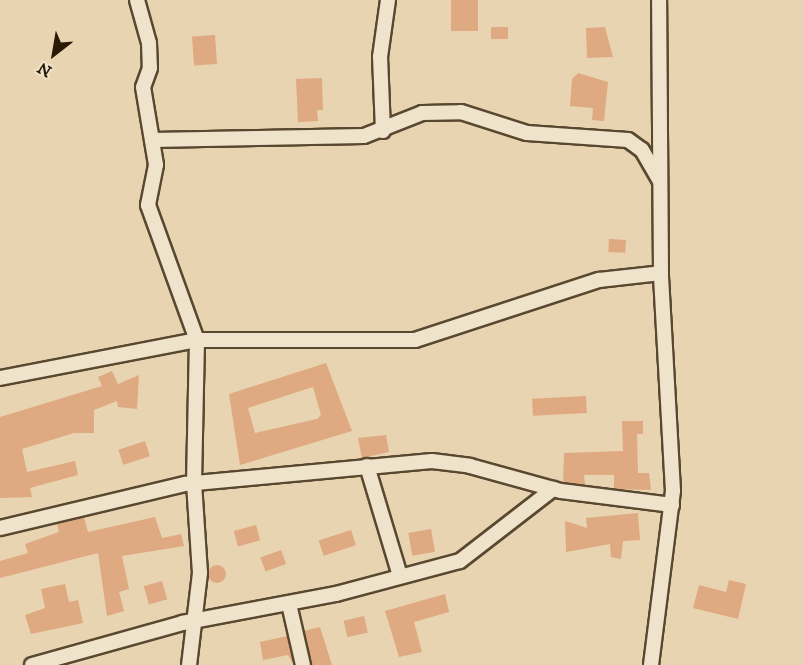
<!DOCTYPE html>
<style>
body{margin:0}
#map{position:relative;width:803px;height:665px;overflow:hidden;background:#e8d4b0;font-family:"IM FELL DW Pica",serif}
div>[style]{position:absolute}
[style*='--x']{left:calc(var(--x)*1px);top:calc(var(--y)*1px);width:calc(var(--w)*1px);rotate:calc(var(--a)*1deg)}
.building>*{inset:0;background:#dfa981;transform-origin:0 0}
.round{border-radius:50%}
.roads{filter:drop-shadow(2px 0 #594830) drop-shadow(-2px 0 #594830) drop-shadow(0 2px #594830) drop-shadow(0 -2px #594830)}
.minor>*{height:14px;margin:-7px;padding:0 7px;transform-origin:7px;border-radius:7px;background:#f0e3cc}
span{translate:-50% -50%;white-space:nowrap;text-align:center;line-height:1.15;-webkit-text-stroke:5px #f0e3cc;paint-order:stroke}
.north{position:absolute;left:24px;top:24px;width:60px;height:60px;-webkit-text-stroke:4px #f0e3cc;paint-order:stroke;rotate:211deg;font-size:16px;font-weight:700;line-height:24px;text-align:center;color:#291905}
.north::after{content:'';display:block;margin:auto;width:21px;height:27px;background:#291905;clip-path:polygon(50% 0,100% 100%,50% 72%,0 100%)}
</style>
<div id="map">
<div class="building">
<div style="left:451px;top:0;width:27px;height:31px"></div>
<div style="left:491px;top:27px;width:17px;height:12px"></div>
<div style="clip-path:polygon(605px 27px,613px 57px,587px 58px,586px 28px)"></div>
<div style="left:215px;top:35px;width:29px;height:23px;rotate:86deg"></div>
<div style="clip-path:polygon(578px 73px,608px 82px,604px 121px,592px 120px,593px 108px,570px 106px,572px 79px)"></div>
<div style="clip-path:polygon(322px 78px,323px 110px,317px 110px,318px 121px,298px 122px,296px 79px)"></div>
<div style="left:609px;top:239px;width:17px;height:13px;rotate:3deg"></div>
<div style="clip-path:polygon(evenodd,326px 363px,352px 431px,240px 465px,229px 394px,326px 363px,313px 387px,321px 415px,317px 419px,255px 433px,248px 408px,313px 387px)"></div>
<div style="clip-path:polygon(112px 371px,118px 384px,139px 375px,137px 409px,118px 407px,117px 401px,94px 410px,94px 433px,74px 433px,22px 449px,27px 472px,75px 461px,78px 475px,30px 488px,32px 497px,0 498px,0 417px,102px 386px,98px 377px)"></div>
<div style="left:586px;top:396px;width:17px;height:54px;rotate:87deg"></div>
<div style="clip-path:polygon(622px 421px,643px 421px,643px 434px,637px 434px,638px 473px,649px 473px,651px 490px,614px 489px,614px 475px,584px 475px,585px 485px,563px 482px,564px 453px,623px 451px)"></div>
<div style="clip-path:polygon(386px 435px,389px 452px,362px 458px,358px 438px)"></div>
<div style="left:145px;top:441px;width:16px;height:28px;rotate:72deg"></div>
<div style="clip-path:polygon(638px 513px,640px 540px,623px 541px,621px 559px,611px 557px,610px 544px,566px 552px,565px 521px,587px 528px,586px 518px)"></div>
<div style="clip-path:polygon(84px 517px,88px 532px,155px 517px,162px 538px,181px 534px,184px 546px,122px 556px,129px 589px,119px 592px,124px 611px,107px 616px,98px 553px,0 578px,0 561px,28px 553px,25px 544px,59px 532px,57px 524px)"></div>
<div style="left:256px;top:525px;width:16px;height:23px;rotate:75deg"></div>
<div style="left:431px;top:529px;width:23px;height:23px;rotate:80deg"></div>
<div style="left:351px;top:530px;width:16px;height:34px;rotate:72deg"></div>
<div style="left:281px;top:550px;width:15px;height:22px;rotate:70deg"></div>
<div class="round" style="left:208px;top:565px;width:18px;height:18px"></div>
<div style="clip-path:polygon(729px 580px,746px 584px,738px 619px,693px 608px,699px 585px,726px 592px)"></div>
<div style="left:162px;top:581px;width:19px;height:19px;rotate:74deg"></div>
<div style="clip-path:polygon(65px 584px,69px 602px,78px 600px,83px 623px,31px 634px,25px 615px,45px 608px,41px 589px)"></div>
<div style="clip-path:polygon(445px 594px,449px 612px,414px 622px,422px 652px,399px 657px,385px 611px)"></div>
<div style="left:364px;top:616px;width:17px;height:21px;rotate:77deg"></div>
<div style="clip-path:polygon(320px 627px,332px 665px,312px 665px,304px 631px)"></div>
<div style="clip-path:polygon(287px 636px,294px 665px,288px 655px,263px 660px,260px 642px)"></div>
</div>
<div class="roads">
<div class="minor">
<div style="--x:137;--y:0;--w:45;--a:74.4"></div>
<div style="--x:149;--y:43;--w:25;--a:88"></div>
<div style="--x:150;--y:68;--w:20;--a:110"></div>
<div style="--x:143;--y:87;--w:79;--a:80.5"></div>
<div style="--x:156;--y:165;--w:41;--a:101.3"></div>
<div style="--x:148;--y:205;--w:144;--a:70.1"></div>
<div style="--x:197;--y:340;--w:143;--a:91.2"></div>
<div style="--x:194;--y:483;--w:90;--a:86.2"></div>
<div style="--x:200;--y:573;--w:93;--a:96.8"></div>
<div style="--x:383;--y:131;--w:74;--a:-92.3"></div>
<div style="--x:380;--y:57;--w:58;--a:-82"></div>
<div style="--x:152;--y:140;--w:212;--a:-1.1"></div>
<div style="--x:364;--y:136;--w:62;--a:-21.6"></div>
<div style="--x:422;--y:113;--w:39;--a:-1"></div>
<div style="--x:461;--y:112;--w:69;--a:17.7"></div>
<div style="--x:527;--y:133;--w:101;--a:4"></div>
<div style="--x:628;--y:140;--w:17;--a:36"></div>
<div style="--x:642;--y:150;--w:34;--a:60"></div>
<div style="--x:0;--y:378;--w:201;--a:-10.9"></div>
<div style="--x:197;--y:340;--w:218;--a:0"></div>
<div style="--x:415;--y:340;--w:194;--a:-18.1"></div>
<div style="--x:599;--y:280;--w:62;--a:-6.4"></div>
<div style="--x:367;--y:466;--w:115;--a:73.3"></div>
<div style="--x:0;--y:528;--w:190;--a:-13.4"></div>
<div style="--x:185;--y:484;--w:248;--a:-5.3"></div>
<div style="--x:432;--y:461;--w:38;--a:7"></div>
<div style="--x:470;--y:466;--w:94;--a:15.4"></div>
<div style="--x:561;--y:491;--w:112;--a:7.2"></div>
<div style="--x:289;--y:604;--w:63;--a:77.1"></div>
<div style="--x:32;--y:665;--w:156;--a:-15.6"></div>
<div style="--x:182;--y:623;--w:157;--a:-10.7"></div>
<div style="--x:336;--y:594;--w:128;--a:-14.9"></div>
<div style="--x:460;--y:561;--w:118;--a:-37.7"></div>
<div style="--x:651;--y:665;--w:175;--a:-82.8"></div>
<div style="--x:673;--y:491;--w:218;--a:-93.2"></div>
<div style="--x:661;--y:273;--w:273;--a:-90.4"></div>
</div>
</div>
<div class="north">N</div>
</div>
